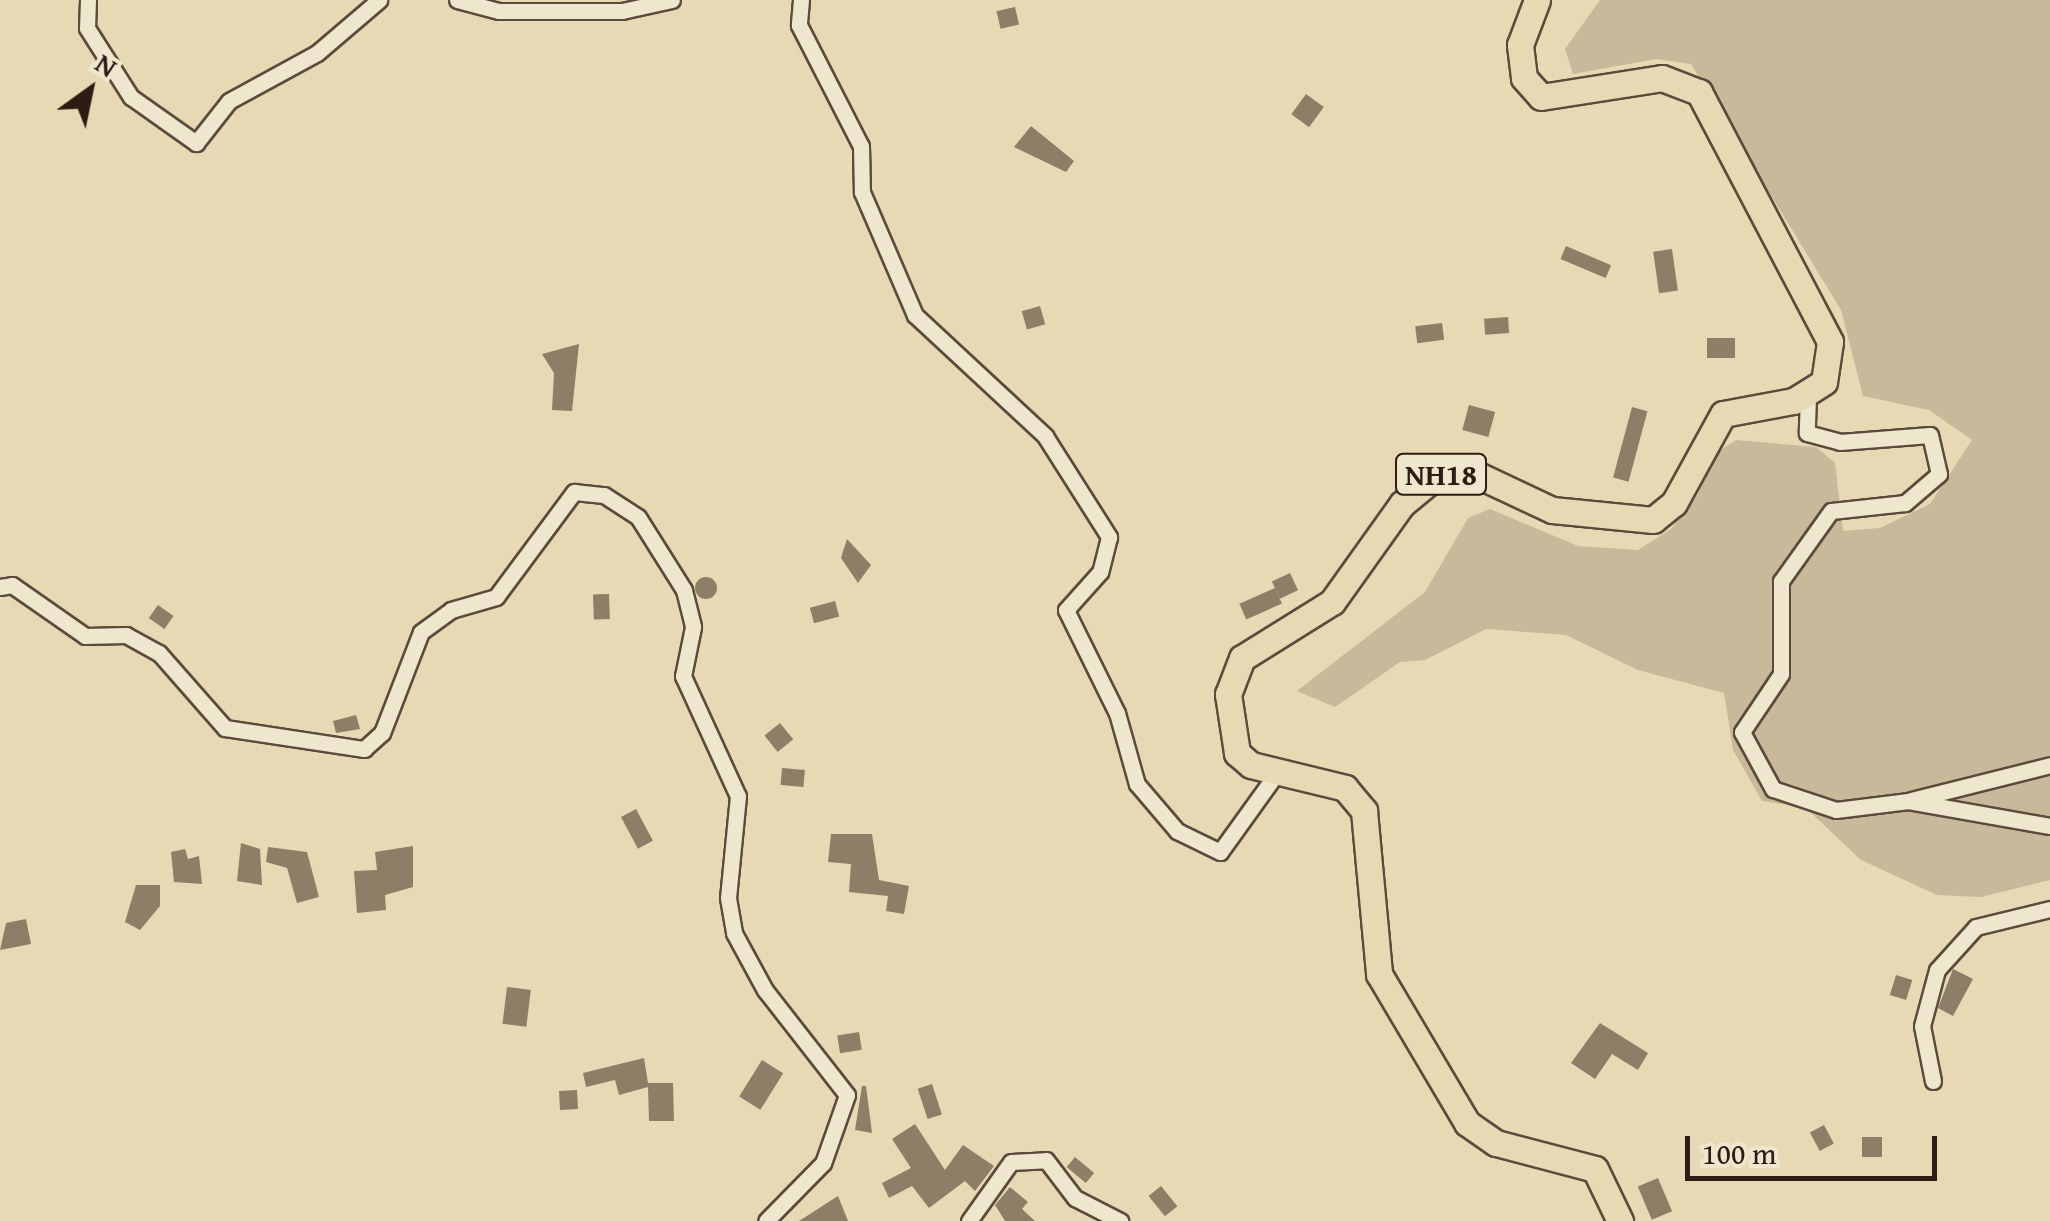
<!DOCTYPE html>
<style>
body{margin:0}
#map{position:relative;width:2050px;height:1221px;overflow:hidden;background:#e6d9b4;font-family:"Gentium Book Plus",serif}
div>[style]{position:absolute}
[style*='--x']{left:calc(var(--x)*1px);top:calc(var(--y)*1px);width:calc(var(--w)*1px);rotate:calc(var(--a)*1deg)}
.green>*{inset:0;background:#c7b999}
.building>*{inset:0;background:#8d7e67;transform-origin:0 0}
.round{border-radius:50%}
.roads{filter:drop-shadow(2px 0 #5b4b3c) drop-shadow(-2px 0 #5b4b3c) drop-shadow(0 2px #5b4b3c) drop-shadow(0 -2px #5b4b3c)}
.street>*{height:15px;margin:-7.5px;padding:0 7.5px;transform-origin:7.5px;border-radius:7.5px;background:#efe6ce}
.primary>*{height:25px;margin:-12.5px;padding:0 12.5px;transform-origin:12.5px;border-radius:12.5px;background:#e6d9b4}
span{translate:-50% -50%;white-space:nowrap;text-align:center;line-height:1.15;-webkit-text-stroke:8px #efe6ce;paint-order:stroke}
.shield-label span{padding:2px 8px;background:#efe6ce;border:2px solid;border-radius:8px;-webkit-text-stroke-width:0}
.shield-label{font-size:30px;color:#2d1c14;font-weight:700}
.north{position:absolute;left:40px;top:40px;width:100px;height:100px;-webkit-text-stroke:8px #efe6ce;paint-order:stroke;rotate:33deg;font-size:28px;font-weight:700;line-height:40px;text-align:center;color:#2d1c14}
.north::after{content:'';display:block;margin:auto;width:35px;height:45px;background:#2d1c14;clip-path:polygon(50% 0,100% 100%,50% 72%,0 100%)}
.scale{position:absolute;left:1685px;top:1136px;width:252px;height:45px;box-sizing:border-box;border:5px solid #2d1c14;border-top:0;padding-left:12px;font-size:30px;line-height:35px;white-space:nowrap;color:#2d1c14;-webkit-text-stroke:8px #efe6ce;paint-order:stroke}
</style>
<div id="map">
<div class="green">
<div style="clip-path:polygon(1600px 0,2050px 0,2050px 880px,1981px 897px,1937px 895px,1861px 860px,1806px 808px,1762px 801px,1733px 750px,1724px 693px,1638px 670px,1566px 635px,1486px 629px,1425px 660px,1400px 662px,1335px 707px,1297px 691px,1425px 592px,1468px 518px,1490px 509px,1578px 546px,1638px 550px,1671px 529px,1698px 495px,1711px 456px,1736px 440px,1816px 447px,1835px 463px,1843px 531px,1880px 528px,1930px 504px,1972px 440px,1929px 410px,1863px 396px,1841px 310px,1691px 64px,1656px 59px,1573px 74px,1565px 49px)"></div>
</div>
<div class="building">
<div style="left:1015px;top:7px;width:18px;height:19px;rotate:77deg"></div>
<div style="left:1306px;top:94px;width:22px;height:25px;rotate:36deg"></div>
<div style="clip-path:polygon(1031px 126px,1074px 161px,1066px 172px,1014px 147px)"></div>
<div style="left:1566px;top:246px;width:49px;height:14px;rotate:23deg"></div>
<div style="left:1672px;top:249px;width:42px;height:19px;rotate:82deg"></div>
<div style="left:1040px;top:306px;width:19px;height:19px;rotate:74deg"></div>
<div style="left:1508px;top:317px;width:16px;height:24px;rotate:86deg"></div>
<div style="left:1442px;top:323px;width:17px;height:27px;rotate:83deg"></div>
<div style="left:1707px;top:338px;width:28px;height:20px"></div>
<div style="clip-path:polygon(579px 344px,572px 411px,552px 410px,554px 373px,542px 354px)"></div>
<div style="left:1469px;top:405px;width:27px;height:26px;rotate:15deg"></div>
<div style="left:1632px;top:407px;width:16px;height:73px;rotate:15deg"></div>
<div style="clip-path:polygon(847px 539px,871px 565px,858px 583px,841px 558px)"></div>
<div style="left:1290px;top:573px;width:19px;height:20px;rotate:65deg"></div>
<div class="round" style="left:695px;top:577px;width:22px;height:22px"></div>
<div style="left:1275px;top:588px;width:17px;height:39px;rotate:66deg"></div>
<div style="left:609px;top:594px;width:25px;height:16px;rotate:88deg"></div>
<div style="left:835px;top:601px;width:16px;height:26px;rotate:75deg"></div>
<div style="left:158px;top:605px;width:19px;height:16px;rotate:35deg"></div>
<div style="clip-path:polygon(356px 715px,360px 729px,336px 733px,333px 721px)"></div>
<div style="left:780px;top:723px;width:21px;height:20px;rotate:51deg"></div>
<div style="left:782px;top:768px;width:23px;height:17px;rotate:5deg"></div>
<div style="left:636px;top:809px;width:36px;height:17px;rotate:62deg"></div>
<div style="clip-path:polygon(831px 834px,872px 834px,879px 880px,909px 886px,904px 914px,886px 911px,888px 896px,849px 892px,851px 864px,828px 862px)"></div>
<div style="clip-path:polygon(241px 843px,260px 849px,262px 885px,237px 881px)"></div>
<div style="clip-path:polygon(413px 846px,413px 887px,385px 895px,386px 910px,357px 913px,354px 871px,377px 870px,375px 852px)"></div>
<div style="clip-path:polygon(268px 847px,307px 852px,319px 897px,297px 903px,287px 868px,266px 862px)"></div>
<div style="clip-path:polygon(185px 849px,188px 859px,199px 856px,202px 884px,174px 882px,171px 852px)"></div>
<div style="clip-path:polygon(136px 885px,160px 885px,160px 906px,140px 930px,125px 922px)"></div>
<div style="clip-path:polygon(26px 919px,31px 944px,0 950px,6px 923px)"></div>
<div style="clip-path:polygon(1953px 969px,1973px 979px,1953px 1016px,1938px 1008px)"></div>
<div style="left:1896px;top:975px;width:17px;height:21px;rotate:17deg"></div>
<div style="left:507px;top:987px;width:24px;height:37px;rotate:7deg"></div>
<div style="clip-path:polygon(1600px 1023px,1648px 1053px,1638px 1070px,1612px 1054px,1595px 1079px,1571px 1063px)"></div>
<div style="left:859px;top:1032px;width:18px;height:22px;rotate:81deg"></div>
<div style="clip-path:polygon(644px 1058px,648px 1083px,673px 1083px,674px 1121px,649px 1121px,648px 1087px,619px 1095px,615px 1080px,586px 1087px,583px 1073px)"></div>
<div style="left:762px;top:1060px;width:25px;height:43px;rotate:32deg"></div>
<div style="left:932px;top:1084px;width:32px;height:15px;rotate:72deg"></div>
<div style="clip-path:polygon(862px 1086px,866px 1086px,872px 1133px,855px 1130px)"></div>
<div style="left:577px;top:1090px;width:19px;height:18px;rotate:87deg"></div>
<div style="clip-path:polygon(915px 1124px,945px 1170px,963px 1145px,994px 1166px,975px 1191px,965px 1181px,929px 1208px,912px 1186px,889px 1198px,882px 1183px,911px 1168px,892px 1139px)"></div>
<div style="left:1824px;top:1125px;width:21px;height:16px;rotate:62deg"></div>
<div style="left:1862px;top:1137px;width:20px;height:20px"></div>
<div style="left:1075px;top:1157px;width:25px;height:13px;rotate:40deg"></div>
<div style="left:1658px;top:1178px;width:36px;height:22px;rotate:67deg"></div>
<div style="left:1161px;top:1186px;width:26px;height:16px;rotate:51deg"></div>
<div style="clip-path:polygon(1010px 1187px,1028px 1202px,1022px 1209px,1035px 1221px,1005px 1221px,995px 1205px)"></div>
<div style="clip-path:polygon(838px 1196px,848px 1221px,799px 1221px)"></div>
</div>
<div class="roads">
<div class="street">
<div style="--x:88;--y:0;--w:28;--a:92"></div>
<div style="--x:87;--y:28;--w:82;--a:57.5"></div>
<div style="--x:131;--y:97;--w:80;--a:35.3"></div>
<div style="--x:196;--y:143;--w:53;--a:-51.8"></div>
<div style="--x:229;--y:101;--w:100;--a:-28.6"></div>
<div style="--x:317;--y:53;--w:82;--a:-40.5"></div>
<div style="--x:457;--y:0;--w:43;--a:14.7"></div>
<div style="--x:499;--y:11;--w:123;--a:0"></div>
<div style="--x:622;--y:11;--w:51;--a:-12.4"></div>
<div style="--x:801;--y:0;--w:25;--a:95"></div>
<div style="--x:799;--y:25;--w:136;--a:62.9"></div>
<div style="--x:861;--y:146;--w:46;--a:88.8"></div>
<div style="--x:862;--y:192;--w:134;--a:66.7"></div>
<div style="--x:915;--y:315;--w:178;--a:42.9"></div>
<div style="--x:1045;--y:436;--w:120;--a:57.6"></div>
<div style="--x:1109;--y:537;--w:36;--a:104"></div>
<div style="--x:1100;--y:572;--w:51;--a:131.8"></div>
<div style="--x:1066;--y:610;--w:115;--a:63.7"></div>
<div style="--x:1117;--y:713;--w:74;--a:74.3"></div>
<div style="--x:1137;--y:784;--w:62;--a:49.6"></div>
<div style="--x:1177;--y:831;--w:48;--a:26"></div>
<div style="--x:1220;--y:852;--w:96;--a:-54.3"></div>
<div style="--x:1808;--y:396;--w:37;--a:92"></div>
<div style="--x:1807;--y:433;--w:34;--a:15"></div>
<div style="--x:1840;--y:442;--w:90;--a:-4.4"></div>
<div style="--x:1930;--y:435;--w:40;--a:77"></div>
<div style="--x:1939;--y:474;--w:45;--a:139.5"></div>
<div style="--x:1905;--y:503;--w:74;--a:173.8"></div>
<div style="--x:1831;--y:511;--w:86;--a:125.5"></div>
<div style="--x:1781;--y:581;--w:93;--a:90"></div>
<div style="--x:1781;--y:674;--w:70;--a:123.9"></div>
<div style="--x:1742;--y:732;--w:65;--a:61.5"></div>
<div style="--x:1773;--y:789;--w:66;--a:18.4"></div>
<div style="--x:1836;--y:810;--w:73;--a:-7.1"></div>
<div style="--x:1908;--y:801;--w:144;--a:10"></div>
<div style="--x:0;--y:587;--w:12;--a:-9"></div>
<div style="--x:12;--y:585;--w:89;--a:34.9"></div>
<div style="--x:85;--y:636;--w:41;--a:-1.4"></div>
<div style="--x:126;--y:635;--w:38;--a:29"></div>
<div style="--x:159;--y:653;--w:100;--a:48.7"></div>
<div style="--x:225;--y:728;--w:141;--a:8.6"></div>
<div style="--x:364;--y:749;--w:24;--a:-42"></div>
<div style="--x:382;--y:733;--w:108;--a:-68.9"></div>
<div style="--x:421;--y:632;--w:37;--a:-36"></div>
<div style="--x:451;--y:610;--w:47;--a:-16.1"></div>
<div style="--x:496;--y:597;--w:131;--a:-53.4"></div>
<div style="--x:574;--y:492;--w:30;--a:6"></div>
<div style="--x:604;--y:495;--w:40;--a:32.9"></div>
<div style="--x:638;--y:517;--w:86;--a:57.8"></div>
<div style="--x:684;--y:590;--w:38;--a:76"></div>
<div style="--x:693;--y:627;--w:50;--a:101.5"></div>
<div style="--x:683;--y:676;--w:132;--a:65.4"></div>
<div style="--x:738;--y:796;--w:102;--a:95.6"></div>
<div style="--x:728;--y:898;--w:36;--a:80"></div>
<div style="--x:734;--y:933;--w:65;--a:61.5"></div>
<div style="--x:765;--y:990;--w:133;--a:52"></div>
<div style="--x:847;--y:1095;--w:72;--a:109.4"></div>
<div style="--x:823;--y:1163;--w:81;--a:134.5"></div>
<div style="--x:1911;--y:800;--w:143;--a:-14.1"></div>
<div style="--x:1933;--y:1081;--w:56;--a:-101.3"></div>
<div style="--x:1922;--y:1026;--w:58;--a:-75"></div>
<div style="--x:1937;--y:970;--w:58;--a:-47.8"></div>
<div style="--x:1976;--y:927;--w:76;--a:-13.7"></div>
<div style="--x:969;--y:1221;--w:72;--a:-54.6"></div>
<div style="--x:1011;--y:1162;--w:35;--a:-3"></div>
<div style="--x:1046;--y:1160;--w:48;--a:52.7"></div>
<div style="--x:1075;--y:1198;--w:51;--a:27.1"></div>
</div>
<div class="primary">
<div style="--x:1537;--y:0;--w:48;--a:110.7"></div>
<div style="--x:1520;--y:45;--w:33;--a:83"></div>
<div style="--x:1524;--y:78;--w:25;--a:48"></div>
<div style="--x:1541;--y:97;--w:122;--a:-8.9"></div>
<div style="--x:1662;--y:78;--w:40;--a:21"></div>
<div style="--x:1699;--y:92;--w:282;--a:62.3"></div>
<div style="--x:1830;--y:342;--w:40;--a:98.5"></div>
<div style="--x:1824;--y:382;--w:36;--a:148"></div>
<div style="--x:1793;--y:401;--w:71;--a:169.5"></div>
<div style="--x:1723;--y:414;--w:102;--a:118.8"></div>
<div style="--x:1674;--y:503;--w:27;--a:141"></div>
<div style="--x:1653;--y:520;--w:101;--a:-174.3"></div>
<div style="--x:1552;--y:510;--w:96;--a:-154.8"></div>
<div style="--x:1465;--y:469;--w:30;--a:166"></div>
<div style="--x:1436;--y:476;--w:44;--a:140.5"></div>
<div style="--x:1402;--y:504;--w:120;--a:125.5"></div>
<div style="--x:1332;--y:602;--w:106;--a:148.1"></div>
<div style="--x:1242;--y:658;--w:39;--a:111"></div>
<div style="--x:1228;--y:694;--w:60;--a:81.3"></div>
<div style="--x:1237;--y:753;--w:18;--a:41"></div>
<div style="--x:1251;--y:765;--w:97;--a:13.7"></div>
<div style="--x:1345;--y:788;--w:30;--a:50"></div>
<div style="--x:1364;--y:811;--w:164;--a:84.7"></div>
<div style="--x:1379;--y:974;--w:173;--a:59.4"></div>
<div style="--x:1467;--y:1123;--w:35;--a:35"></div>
<div style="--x:1496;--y:1143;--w:102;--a:14.7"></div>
<div style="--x:1595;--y:1169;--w:58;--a:64.3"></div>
</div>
</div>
<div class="shield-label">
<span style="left:1441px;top:474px">NH18</span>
</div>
<div class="north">N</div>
<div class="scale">100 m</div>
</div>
